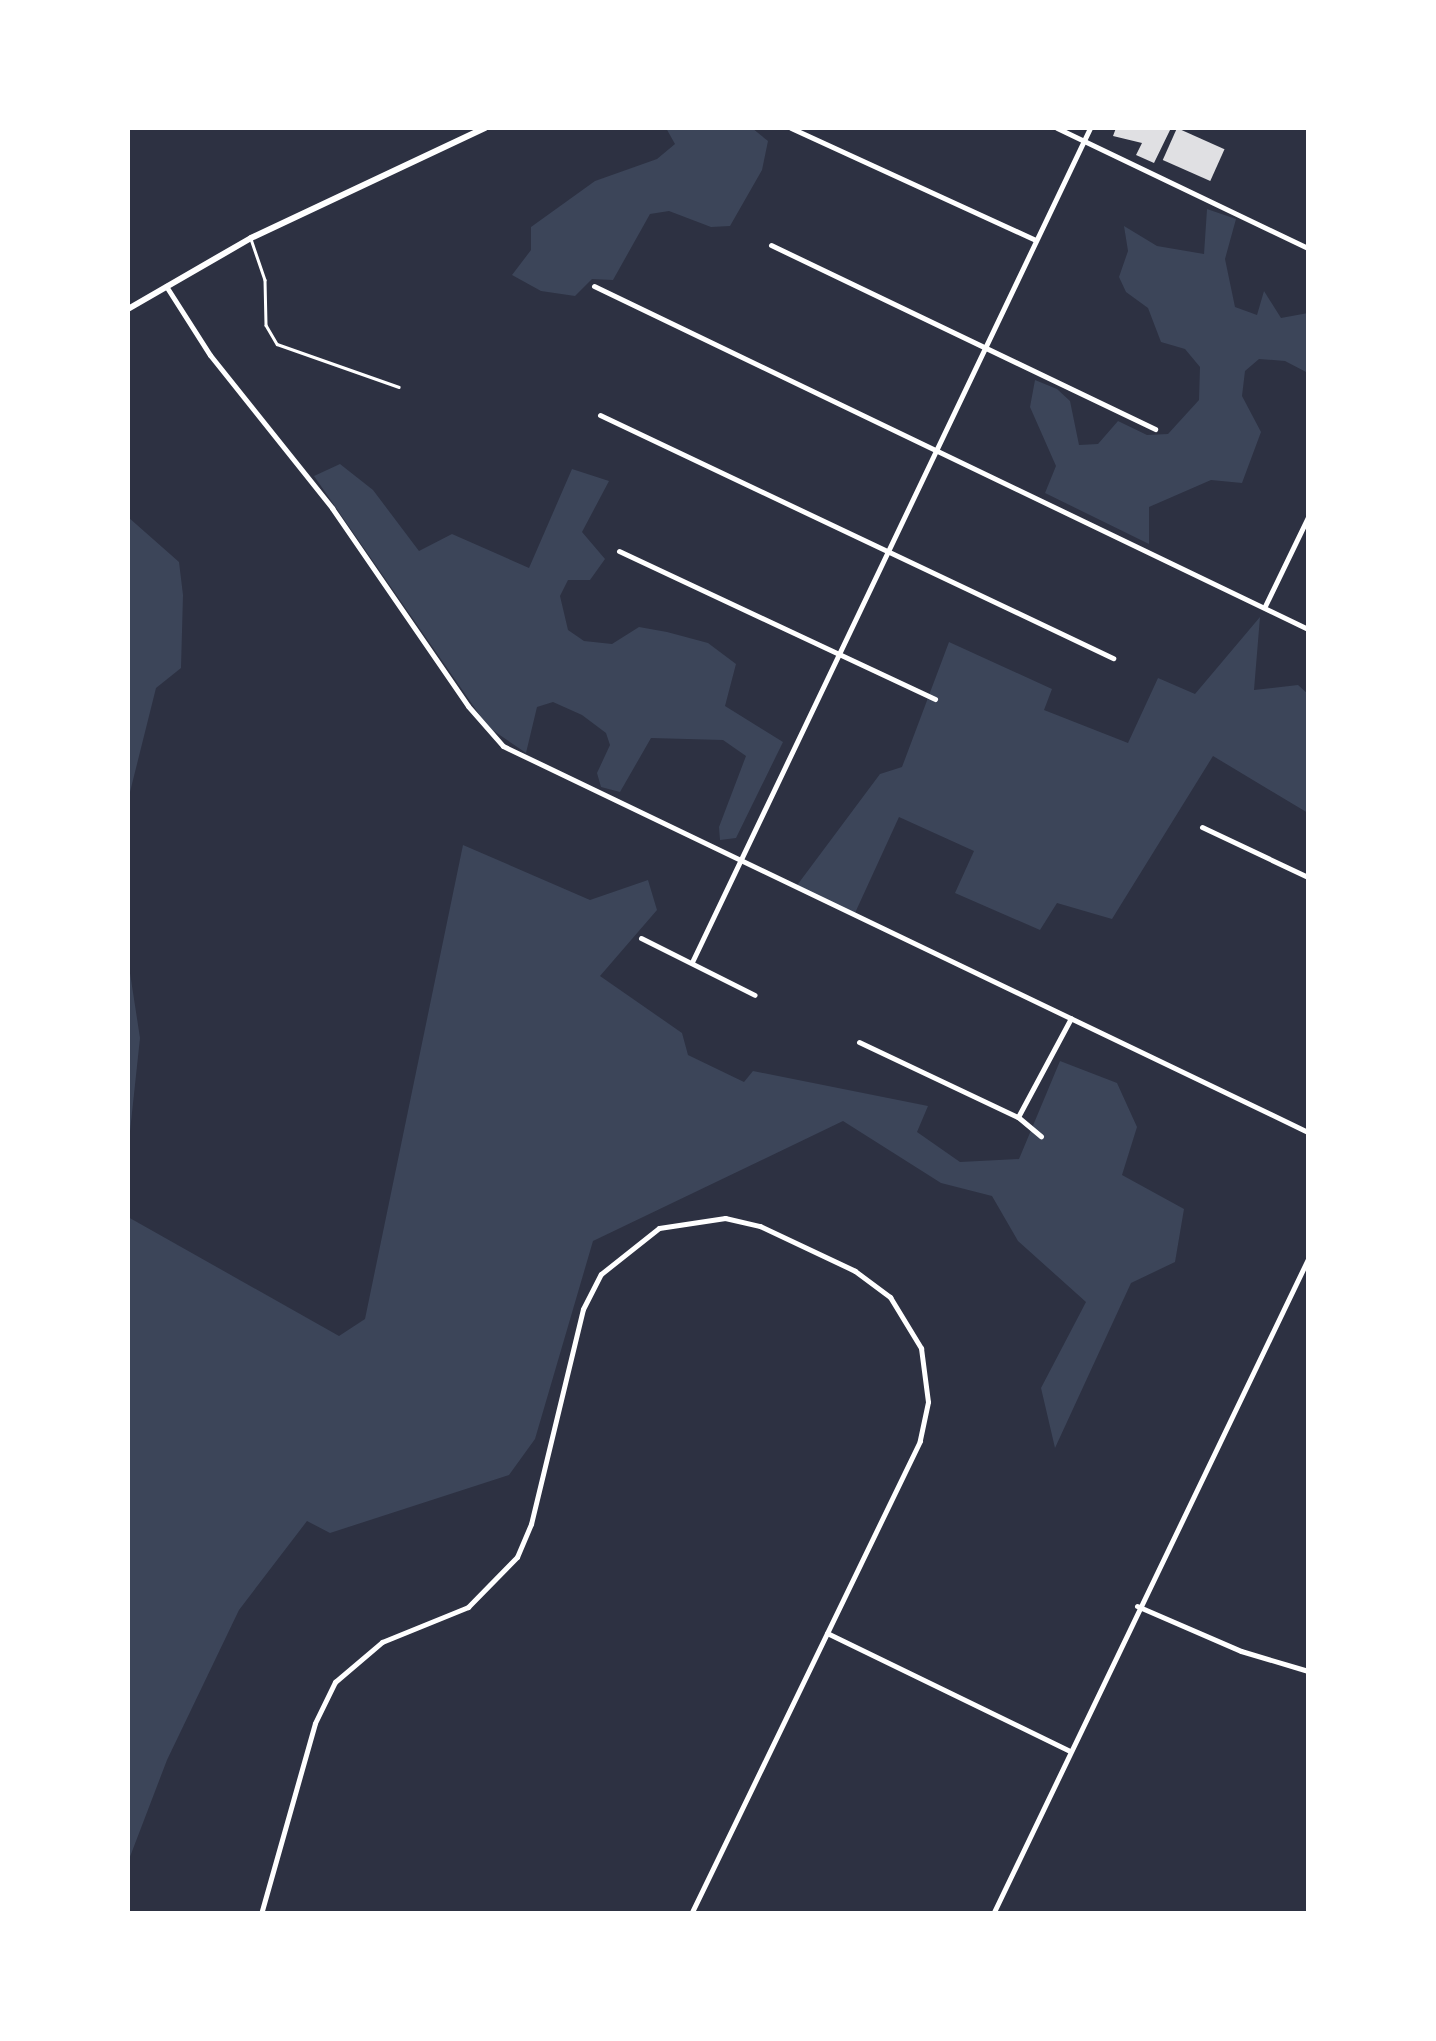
<!DOCTYPE html>
<style>
body{margin:0}
#map{position:relative;width:1436px;height:2041px;overflow:hidden;background:#2d3142;font-family:"Exo 2",sans-serif}
div>[style]{position:absolute}
[style*='--x']{left:calc(var(--x)*1px);top:calc(var(--y)*1px);width:calc(var(--w)*1px);rotate:calc(var(--a)*1deg)}
.green>*{inset:0;background:#3c4559}
.building>*{inset:0;background:#e0e0e3;transform-origin:0 0}
.service>*{height:2.5px;margin:-1.25px;padding:0 1.25px;transform-origin:1.25px;border-radius:1.25px;background:#fff}
.minor>*{height:5px;margin:-2.5px;padding:0 2.5px;transform-origin:2.5px;border-radius:2.5px;background:#fff}
.tertiary>*{height:6px;margin:-3px;padding:0 3px;transform-origin:3px;border-radius:3px;background:#fff}
span{translate:-50% -50%;white-space:nowrap;text-align:center;line-height:1.15;-webkit-text-stroke:10px #fff;paint-order:stroke}
.frame{position:absolute;inset:0;border:130px solid #fff;pointer-events:none}
</style>
<div id="map">
<div class="green">
<div style="clip-path:polygon(666px 128px,752px 128px,768px 141px,762px 170px,730px 226px,711px 227px,669px 211px,650px 214px,613px 280px,592px 279px,575px 296px,541px 291px,512px 275px,531px 250px,531px 227px,595px 181px,657px 159px,675px 144px)"></div>
<div style="clip-path:polygon(1207px 209px,1236px 219px,1225px 259px,1235px 307px,1257px 315px,1264px 291px,1281px 318px,1308px 313px,1308px 373px,1285px 361px,1259px 359px,1245px 371px,1242px 396px,1261px 432px,1242px 483px,1211px 480px,1149px 507px,1149px 544px,1045px 493px,1056px 466px,1030px 407px,1035px 380px,1057px 389px,1070px 401px,1079px 445px,1098px 444px,1118px 421px,1147px 435px,1168px 434px,1199px 400px,1200px 367px,1185px 349px,1161px 342px,1148px 308px,1126px 292px,1119px 277px,1128px 251px,1124px 226px,1157px 246px,1204px 254px)"></div>
<div style="clip-path:polygon(340px 464px,373px 490px,419px 551px,452px 534px,529px 568px,572px 469px,609px 481px,582px 532px,605px 559px,590px 580px,568px 580px,560px 596px,568px 630px,584px 641px,612px 644px,639px 627px,667px 632px,708px 643px,736px 664px,725px 706px,783px 742px,736px 838px,720px 840px,719px 827px,746px 756px,723px 740px,651px 738px,620px 792px,601px 787px,597px 773px,610px 745px,606px 733px,582px 715px,553px 702px,537px 707px,526px 753px,488px 727px,314px 476px)"></div>
<div style="clip-path:polygon(128px 517px,179px 562px,183px 595px,181px 668px,156px 688px,128px 800px)"></div>
<div style="clip-path:polygon(1260px 617px,1254px 690px,1298px 685px,1308px 694px,1308px 813px,1213px 756px,1112px 919px,1057px 903px,1040px 930px,955px 893px,974px 851px,899px 817px,855px 913px,795px 888px,880px 774px,902px 767px,949px 642px,1052px 689px,1044px 710px,1128px 743px,1158px 678px,1195px 694px)"></div>
<div style="clip-path:polygon(463px 845px,590px 900px,648px 880px,657px 910px,600px 976px,682px 1033px,688px 1055px,744px 1082px,753px 1071px,928px 1106px,917px 1132px,960px 1162px,1019px 1159px,1060px 1061px,1117px 1083px,1137px 1127px,1122px 1175px,1184px 1209px,1175px 1262px,1131px 1283px,1055px 1448px,1041px 1388px,1086px 1302px,1018px 1241px,992px 1196px,941px 1183px,843px 1121px,593px 1241px,535px 1439px,509px 1475px,330px 1533px,307px 1521px,239px 1610px,167px 1760px,128px 1862px,128px 1217px,339px 1336px,365px 1319px)"></div>
<div style="clip-path:polygon(128px 960px,140px 1038px,128px 1150px)"></div>
</div>
<div class="building">
<div style="clip-path:polygon(1116px 128px,1171px 128px,1154px 163px,1136px 155px,1142px 143px,1113px 136px)"></div>
<div style="left:1177px;top:128px;width:52px;height:35px;rotate:24deg"></div>
</div>
<div class="service">
<div style="--x:251;--y:239;--w:43;--a:71.1"></div>
<div style="--x:265;--y:280;--w:45;--a:88.7"></div>
<div style="--x:266;--y:325;--w:22;--a:60"></div>
<div style="--x:277;--y:344;--w:129;--a:19.4"></div>
</div>
<div class="minor">
<div style="--x:791;--y:128;--w:269;--a:24.6"></div>
<div style="--x:1057;--y:128;--w:278;--a:25.6"></div>
<div style="--x:771;--y:245;--w:426;--a:25.6"></div>
<div style="--x:166;--y:286;--w:82;--a:57.5"></div>
<div style="--x:210;--y:355;--w:196;--a:51.4"></div>
<div style="--x:332;--y:508;--w:240;--a:55.5"></div>
<div style="--x:468;--y:706;--w:53;--a:48.8"></div>
<div style="--x:503;--y:746;--w:893;--a:25.62"></div>
<div style="--x:594;--y:286;--w:792;--a:25.66"></div>
<div style="--x:600;--y:415;--w:568;--a:25.35"></div>
<div style="--x:619;--y:551;--w:349;--a:25.1"></div>
<div style="--x:1265;--y:606;--w:99;--a:-64.2"></div>
<div style="--x:1202;--y:827;--w:117;--a:25.3"></div>
<div style="--x:641;--y:938;--w:127;--a:26.6"></div>
<div style="--x:692;--y:962;--w:924;--a:-64.49"></div>
<div style="--x:859;--y:1042;--w:176;--a:25.3"></div>
<div style="--x:1018;--y:1117;--w:30;--a:40"></div>
<div style="--x:1018;--y:1117;--w:112;--a:-61.8"></div>
<div style="--x:1137;--y:1606;--w:113;--a:23.4"></div>
<div style="--x:1241;--y:1651;--w:70;--a:16.6"></div>
<div style="--x:827;--y:1633;--w:270;--a:25.9"></div>
<div style="--x:261;--y:1914;--w:198;--a:-74.2"></div>
<div style="--x:315;--y:1723;--w:46;--a:-64"></div>
<div style="--x:335;--y:1682;--w:62;--a:-40.4"></div>
<div style="--x:382;--y:1642;--w:93;--a:-22.1"></div>
<div style="--x:468;--y:1607;--w:70;--a:-45.6"></div>
<div style="--x:517;--y:1557;--w:36;--a:-67"></div>
<div style="--x:531;--y:1524;--w:221;--a:-76.4"></div>
<div style="--x:583;--y:1309;--w:39;--a:-63"></div>
<div style="--x:601;--y:1274;--w:74;--a:-38.4"></div>
<div style="--x:659;--y:1228;--w:67;--a:-8.6"></div>
<div style="--x:725;--y:1218;--w:36;--a:13"></div>
<div style="--x:760;--y:1226;--w:105;--a:25.3"></div>
<div style="--x:855;--y:1271;--w:44;--a:36.6"></div>
<div style="--x:890;--y:1297;--w:60;--a:58.7"></div>
<div style="--x:921;--y:1348;--w:54;--a:82.6"></div>
<div style="--x:928;--y:1402;--w:40;--a:102"></div>
<div style="--x:920;--y:1441;--w:526;--a:115.83"></div>
<div style="--x:993;--y:1914;--w:727;--a:-64.32"></div>
</div>
<div class="tertiary">
<div style="--x:128;--y:309;--w:142;--a:-30"></div>
<div style="--x:251;--y:238;--w:259;--a:-25.2"></div>
</div>
<div class="frame"></div>
</div>
